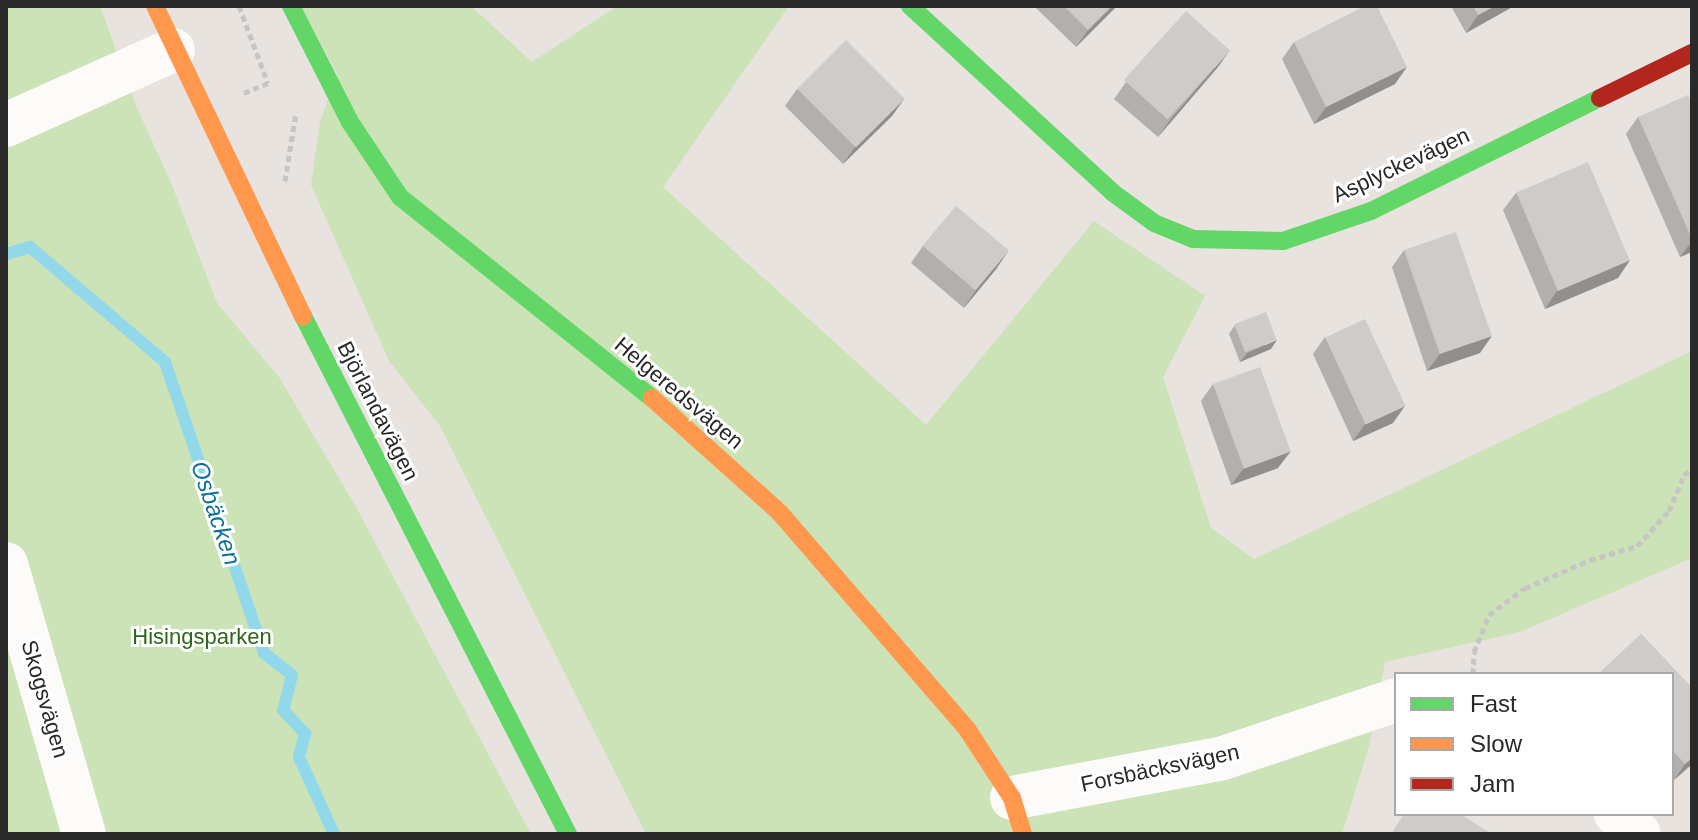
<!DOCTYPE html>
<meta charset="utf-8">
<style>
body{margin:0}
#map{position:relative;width:1698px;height:840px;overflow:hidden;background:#e8e3df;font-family:Helvetica,sans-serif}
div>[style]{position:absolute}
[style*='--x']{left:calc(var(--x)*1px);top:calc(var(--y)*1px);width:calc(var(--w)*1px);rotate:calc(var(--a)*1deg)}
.green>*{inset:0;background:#cbe3b7}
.stream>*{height:12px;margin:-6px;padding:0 6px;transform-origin:6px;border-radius:6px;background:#91d8ea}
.path>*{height:5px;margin-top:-2.5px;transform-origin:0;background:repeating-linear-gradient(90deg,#c6c5c5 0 6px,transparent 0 10px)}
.street>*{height:44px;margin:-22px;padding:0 22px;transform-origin:22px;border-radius:22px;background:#fcfbfa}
.fast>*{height:18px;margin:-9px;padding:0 9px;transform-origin:9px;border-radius:9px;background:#63d668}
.slow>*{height:18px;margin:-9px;padding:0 9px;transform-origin:9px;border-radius:9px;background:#ff974d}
.jam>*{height:18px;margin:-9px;padding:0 9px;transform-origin:9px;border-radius:9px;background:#b3261e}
.wall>*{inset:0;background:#b2afac}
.shaded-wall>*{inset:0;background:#918e8c}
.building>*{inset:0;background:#cfcbc8;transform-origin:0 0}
span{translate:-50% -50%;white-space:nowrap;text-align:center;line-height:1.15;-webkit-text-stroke:6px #fff;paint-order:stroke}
.street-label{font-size:22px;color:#292929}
.park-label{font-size:22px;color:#2d6619}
.water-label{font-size:24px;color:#0c719a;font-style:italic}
.frame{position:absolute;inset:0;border:8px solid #292929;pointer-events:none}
.legend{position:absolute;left:1394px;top:672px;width:280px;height:144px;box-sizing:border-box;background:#fff;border:2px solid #a9a9a9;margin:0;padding:10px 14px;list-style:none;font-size:24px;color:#292929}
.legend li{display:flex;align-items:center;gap:16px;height:40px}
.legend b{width:40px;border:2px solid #a9a9a9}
</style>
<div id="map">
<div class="green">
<div style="clip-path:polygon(6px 6px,100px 6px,137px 108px,172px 185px,217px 303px,279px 377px,356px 507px,531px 834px,6px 834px)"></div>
<div style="clip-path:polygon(301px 6px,471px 6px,532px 62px,617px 6px,789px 6px,663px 187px,926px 425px,1094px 221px,1205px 296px,1163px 377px,1211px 528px,1254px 559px,1692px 351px,1692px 558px,1520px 632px,1385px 662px,1369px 746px,1342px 834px,646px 834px,440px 426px,389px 361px,311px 185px,320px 122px,337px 74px)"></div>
</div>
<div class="stream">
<div style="--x:6;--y:254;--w:25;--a:-16"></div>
<div style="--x:30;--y:247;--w:177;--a:40.4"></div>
<div style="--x:165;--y:362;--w:307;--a:71.2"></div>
<div style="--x:264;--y:653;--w:36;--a:38"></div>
<div style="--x:292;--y:675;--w:36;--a:104"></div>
<div style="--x:283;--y:710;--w:33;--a:47"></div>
<div style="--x:305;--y:734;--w:24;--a:105"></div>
<div style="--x:299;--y:757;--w:85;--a:65.6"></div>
</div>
<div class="path">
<div style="--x:239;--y:6;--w:82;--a:69.4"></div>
<div style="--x:268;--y:83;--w:29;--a:158"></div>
<div style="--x:285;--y:181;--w:70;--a:-80.9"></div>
<div style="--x:1473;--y:674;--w:22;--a:-87"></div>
<div style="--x:1474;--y:652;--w:40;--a:-68"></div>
<div style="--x:1489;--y:615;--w:45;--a:-36.9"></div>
<div style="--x:1525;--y:588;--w:71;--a:-23.3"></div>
<div style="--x:1590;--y:560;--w:49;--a:-16.6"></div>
<div style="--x:1637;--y:546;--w:47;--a:-47.6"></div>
<div style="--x:1669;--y:511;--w:39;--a:-67"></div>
<div style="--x:1684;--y:475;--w:11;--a:-41"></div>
</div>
<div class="street">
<div style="--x:6;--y:125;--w:183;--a:-24.2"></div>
<div style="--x:6;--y:564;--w:281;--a:73.9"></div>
<div style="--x:1012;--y:798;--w:215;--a:-10.7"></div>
<div style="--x:1223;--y:758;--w:182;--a:-18.5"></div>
<div style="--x:1616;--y:814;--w:30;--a:41"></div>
</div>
<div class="fast">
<div style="--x:291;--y:6;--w:130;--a:63"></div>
<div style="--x:350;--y:122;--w:90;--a:56.3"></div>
<div style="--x:400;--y:197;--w:322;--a:38.6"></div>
<div style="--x:910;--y:6;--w:275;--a:42.6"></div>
<div style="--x:1112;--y:192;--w:52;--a:36.4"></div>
<div style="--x:1154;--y:223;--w:42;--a:22.3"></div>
<div style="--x:1193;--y:239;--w:90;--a:1.3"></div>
<div style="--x:1283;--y:241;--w:93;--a:-18.8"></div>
<div style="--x:1371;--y:211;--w:255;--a:-26.3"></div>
<div style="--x:303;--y:316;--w:582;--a:62.91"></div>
</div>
<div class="slow">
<div style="--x:155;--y:6;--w:344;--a:64.5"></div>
<div style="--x:652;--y:398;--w:172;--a:41.9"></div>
<div style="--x:780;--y:513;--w:286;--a:49.1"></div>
<div style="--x:967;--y:729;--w:82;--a:56.9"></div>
<div style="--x:1012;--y:798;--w:38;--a:73"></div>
</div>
<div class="jam">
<div style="--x:1600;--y:98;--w:102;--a:-26.1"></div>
</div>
<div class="wall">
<div style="clip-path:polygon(1034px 6px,1117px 6px,1076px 47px)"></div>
<div style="clip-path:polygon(1451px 6px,1514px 6px,1466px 33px)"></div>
<div style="clip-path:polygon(1294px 42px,1395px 84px,1314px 124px,1282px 59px)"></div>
<div style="clip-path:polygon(1218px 67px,1158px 137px,1114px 99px,1126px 82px)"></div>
<div style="clip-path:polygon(797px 89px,904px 99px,892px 116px,843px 164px,785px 106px)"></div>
<div style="clip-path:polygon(1692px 104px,1692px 252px,1680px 257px,1626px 134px,1638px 117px)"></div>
<div style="clip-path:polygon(1516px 193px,1630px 260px,1618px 278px,1545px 309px,1503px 210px)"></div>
<div style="clip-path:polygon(923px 246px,997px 268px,964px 308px,911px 263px)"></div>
<div style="clip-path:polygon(1404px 250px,1480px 353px,1427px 371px,1392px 267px)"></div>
<div style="clip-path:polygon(1235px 325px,1271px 349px,1240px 362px,1229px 334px)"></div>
<div style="clip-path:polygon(1325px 337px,1393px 423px,1353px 441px,1313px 354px)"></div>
<div style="clip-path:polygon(1213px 384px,1278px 468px,1231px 485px,1201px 401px)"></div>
<div style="clip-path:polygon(1641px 634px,1692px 688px,1692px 768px,1690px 766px,1674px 780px,1672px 778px,1672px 674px,1599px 674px)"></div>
</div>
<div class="shaded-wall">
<div style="clip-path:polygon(1112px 6px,1117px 6px,1076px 47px,1088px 30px)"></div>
<div style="clip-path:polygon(1495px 6px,1514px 6px,1466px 33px,1478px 15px)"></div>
<div style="clip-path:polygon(1230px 50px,1218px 67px,1158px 137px,1170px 120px)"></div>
<div style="clip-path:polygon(1407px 67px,1395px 84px,1314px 124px,1326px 107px)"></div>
<div style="clip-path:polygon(904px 99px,892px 116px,843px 164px,855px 147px)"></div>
<div style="clip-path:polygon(1692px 241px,1692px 252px,1680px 257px)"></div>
<div style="clip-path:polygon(1009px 250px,997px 268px,964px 308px,976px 290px)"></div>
<div style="clip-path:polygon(1630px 260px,1618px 278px,1545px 309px,1557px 291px)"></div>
<div style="clip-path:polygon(1492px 336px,1480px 353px,1427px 371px,1440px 354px)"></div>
<div style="clip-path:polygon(1277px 340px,1271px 349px,1240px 362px,1247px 353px)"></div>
<div style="clip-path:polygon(1405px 406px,1393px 423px,1353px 441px,1365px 424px)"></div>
<div style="clip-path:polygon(1291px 451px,1278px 468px,1231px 485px,1244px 468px)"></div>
<div style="clip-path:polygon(1692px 758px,1692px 762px,1690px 766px,1674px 780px,1685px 764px)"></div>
</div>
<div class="building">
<div style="clip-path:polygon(1064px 6px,1112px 6px,1088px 30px)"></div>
<div style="clip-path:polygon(1365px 6px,1377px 6px,1407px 67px,1326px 107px,1294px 42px)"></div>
<div style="clip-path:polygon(1473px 6px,1495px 6px,1478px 15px)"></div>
<div style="left:1186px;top:11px;width:59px;height:93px;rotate:42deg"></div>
<div style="left:846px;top:40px;width:83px;height:69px;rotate:45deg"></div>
<div style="clip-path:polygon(1688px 95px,1692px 104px,1692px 239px,1638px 117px)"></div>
<div style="left:1588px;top:162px;width:107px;height:78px;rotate:67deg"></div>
<div style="left:956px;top:206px;width:69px;height:52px;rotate:40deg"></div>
<div style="left:1456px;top:232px;width:110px;height:55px;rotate:71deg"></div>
<div style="left:1266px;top:312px;width:30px;height:34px;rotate:69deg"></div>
<div style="left:1365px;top:319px;width:96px;height:44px;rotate:65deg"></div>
<div style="left:1260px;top:367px;width:90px;height:50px;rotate:70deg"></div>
<div style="clip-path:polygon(1641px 634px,1692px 688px,1692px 758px,1685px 764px,1672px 750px,1672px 674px,1599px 673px)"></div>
<div style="clip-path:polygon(1404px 814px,1460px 814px,1492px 834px,1391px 834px)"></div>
</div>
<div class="street-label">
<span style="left:1401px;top:165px;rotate:-25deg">Asplyckevägen</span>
<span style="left:679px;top:393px;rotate:40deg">Helgeredsvägen</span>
<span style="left:378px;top:411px;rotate:63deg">Björlandavägen</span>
<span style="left:45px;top:699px;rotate:74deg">Skogsvägen</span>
<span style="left:1160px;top:768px;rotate:-12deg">Forsbäcksvägen</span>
</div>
<div class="park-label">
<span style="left:202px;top:637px">Hisingsparken</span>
</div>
<div class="water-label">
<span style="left:216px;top:513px;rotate:71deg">Osbäcken</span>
</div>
<div class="frame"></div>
<ul class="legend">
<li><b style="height:10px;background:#63d668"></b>Fast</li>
<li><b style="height:10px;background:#ff974d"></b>Slow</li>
<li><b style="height:10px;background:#b3261e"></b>Jam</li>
</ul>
</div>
